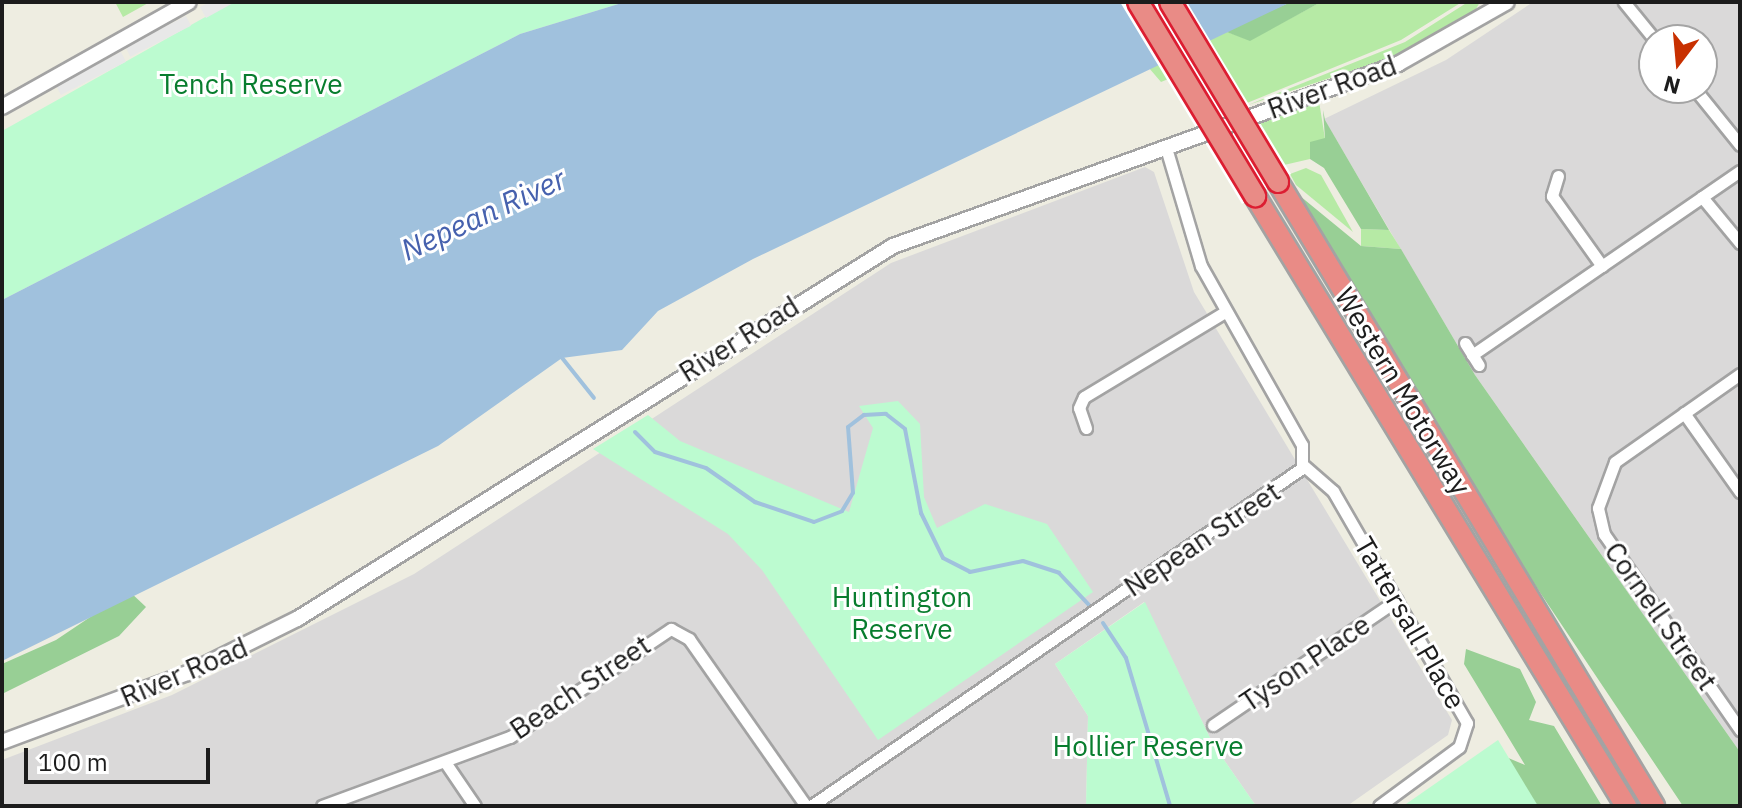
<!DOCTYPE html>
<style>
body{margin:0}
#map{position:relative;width:1742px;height:808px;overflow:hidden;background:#eeede1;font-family:"IBM Plex Sans",sans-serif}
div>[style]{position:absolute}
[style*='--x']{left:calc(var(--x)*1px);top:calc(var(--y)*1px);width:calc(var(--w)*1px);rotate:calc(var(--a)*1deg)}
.residential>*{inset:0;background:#dad9d9}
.grass>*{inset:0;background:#b6eaa5}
.forest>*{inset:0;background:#98cf95}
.park>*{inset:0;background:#bcfbd0}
.parking>*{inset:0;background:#e8e8e8;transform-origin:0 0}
.water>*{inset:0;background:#a0c1dd}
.pier>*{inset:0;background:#fff}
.stream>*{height:4px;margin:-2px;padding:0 2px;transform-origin:2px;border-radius:2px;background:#a0c1dd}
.roads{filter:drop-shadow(2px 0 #a3a3a3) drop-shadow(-2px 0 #a3a3a3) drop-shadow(0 2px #a3a3a3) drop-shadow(0 -2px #a3a3a3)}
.minor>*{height:11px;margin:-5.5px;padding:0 5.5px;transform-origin:5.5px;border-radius:5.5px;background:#fff}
.tertiary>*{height:14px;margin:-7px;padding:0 7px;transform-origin:7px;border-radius:7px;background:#fff}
.motorway>*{height:20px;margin:-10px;padding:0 10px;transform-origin:10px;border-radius:10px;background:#e98b86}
.bridges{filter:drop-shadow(2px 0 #dc1e32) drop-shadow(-2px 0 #dc1e32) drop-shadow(0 2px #dc1e32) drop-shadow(0 -2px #dc1e32)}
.motorway-bridge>*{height:20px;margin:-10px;padding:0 10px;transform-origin:10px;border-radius:10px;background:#e98b86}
span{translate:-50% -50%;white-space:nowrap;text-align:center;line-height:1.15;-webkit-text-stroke:6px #fff;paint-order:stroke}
.park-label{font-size:28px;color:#087d2e}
.street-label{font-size:28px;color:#1c1c1c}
.water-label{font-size:30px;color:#4661ae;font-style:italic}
.frame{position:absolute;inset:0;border:4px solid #1c1c1c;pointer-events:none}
.north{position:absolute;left:1638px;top:24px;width:80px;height:80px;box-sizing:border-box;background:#fff;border:2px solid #a4a4a4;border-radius:50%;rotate:196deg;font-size:22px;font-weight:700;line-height:32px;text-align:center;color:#1c1c1c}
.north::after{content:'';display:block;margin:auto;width:28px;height:36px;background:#c83000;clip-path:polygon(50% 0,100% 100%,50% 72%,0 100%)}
.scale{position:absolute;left:24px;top:748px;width:186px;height:36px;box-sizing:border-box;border:4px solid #1c1c1c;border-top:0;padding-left:10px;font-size:24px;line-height:28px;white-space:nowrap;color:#1c1c1c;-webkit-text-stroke:6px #fff;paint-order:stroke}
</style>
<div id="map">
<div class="residential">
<div style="clip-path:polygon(evenodd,1533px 2px,1740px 2px,1740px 752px,1475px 375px,1324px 119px,1446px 60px,1533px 2px,1654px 40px,1702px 40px,1702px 88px,1654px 88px,1654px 40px)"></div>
<div style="clip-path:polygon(1145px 167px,1154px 172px,1194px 292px,1452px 720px,1448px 735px,1347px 806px,1256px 806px,1213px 744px,1144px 602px,1055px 664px,1088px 716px,1086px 806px,2px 806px,2px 760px,172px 695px,414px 574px,891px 263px)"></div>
</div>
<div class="grass">
<div style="clip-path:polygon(115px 2px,150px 2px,123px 17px)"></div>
<div style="clip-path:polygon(1321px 2px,1462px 2px,1401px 40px,1247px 103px,1220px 58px,1161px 82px,1149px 68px,1224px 31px,1250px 40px)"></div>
<div style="clip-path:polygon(1468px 2px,1480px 2px,1473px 14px,1406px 53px,1248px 105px,1405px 42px)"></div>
<div style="clip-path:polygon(1319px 101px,1325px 139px,1311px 143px,1310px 159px,1284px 165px,1258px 122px)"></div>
<div style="clip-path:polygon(1306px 168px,1321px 175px,1353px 232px,1296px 185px,1290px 174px)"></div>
<div style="clip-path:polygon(1361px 229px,1389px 230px,1401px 249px,1361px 246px)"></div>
</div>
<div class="forest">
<div style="clip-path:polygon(1291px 2px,1321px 2px,1250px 41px,1224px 31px)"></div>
<div style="clip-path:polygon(1323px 110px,1325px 120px,1389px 230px,1361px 229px,1324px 168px,1310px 159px,1310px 142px,1325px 138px)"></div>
<div style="clip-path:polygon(1300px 196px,1361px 246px,1401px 249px,1475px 375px,1740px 752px,1740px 806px,1683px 806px,1527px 573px)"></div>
<div style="clip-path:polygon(129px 591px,146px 607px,119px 636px,2px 694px,2px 664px,56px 640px)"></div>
<div style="clip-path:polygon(1466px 649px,1520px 669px,1536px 702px,1529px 720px,1554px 726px,1602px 806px,1468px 806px,1494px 752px,1525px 765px,1464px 664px)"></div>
</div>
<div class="park">
<div style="clip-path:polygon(232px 2px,625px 2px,520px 34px,2px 300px,2px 131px)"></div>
<div style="clip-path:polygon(898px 401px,920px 424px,924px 497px,937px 528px,985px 504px,1047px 524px,1093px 592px,878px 740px,762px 570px,728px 534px,593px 449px,648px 415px,680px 441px,849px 512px,873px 428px,859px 406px)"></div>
<div style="clip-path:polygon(1145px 602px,1213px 744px,1256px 806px,1086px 806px,1088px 716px,1055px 664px)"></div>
<div style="clip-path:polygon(1498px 740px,1538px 806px,1404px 806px,1406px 804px)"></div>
</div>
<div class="parking">
<div style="clip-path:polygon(210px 2px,235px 2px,206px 18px,200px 7px)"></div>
<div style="left:186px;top:16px;width:11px;height:68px;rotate:63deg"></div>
<div style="left:121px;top:52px;width:11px;height:73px;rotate:63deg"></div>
</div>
<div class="water">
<div style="clip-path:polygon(625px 2px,1291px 2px,753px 259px,658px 311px,622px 350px,562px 358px,438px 446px,2px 661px,2px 300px,520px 34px)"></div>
</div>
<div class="pier">
<div style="clip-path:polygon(1120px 2px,1187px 2px,1291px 174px,1242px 204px)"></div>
</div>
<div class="stream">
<div style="--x:559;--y:354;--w:56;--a:51.5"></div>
<div style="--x:635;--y:432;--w:28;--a:45"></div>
<div style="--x:655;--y:452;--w:53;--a:17.4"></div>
<div style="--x:706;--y:468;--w:60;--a:34.8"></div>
<div style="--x:755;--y:502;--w:62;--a:18.7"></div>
<div style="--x:814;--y:522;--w:30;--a:-21"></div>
<div style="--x:842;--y:511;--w:21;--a:-59"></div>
<div style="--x:853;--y:493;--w:66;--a:-94.3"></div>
<div style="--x:848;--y:427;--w:20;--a:-37"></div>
<div style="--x:864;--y:415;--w:22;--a:-3"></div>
<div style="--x:886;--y:414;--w:24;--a:38"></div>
<div style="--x:905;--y:429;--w:86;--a:79.2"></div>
<div style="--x:921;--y:513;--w:50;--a:63.9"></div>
<div style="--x:943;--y:558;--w:30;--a:27"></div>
<div style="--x:970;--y:572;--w:54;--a:-11.7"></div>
<div style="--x:1023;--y:561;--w:38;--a:18"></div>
<div style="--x:1059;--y:573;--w:44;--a:46.8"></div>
<div style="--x:1103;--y:623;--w:42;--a:56.7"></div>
<div style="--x:1126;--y:658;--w:154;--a:73.4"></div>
</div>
<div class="roads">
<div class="minor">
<div style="--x:1624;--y:2;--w:49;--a:50.8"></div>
<div style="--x:1694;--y:88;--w:73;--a:51.1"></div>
<div style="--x:1558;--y:176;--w:21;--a:107"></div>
<div style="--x:1552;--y:196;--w:86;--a:54.5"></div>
<div style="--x:1702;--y:197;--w:60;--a:50.4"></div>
<div style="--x:1465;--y:343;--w:26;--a:58"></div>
<div style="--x:1472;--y:355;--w:325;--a:-34.5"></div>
<div style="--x:1740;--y:374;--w:153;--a:144.9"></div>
<div style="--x:1615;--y:462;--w:49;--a:110.3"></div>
<div style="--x:1598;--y:508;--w:27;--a:77"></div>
<div style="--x:1604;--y:534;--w:239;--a:55.2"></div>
<div style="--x:1684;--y:413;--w:97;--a:54.7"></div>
<div style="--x:1086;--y:428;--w:21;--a:-109"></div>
<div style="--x:1079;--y:408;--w:12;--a:-66"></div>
<div style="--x:1084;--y:397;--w:162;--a:-31.1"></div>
<div style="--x:1303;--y:465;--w:40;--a:41"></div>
<div style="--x:1333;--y:491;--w:268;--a:60"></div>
<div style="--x:1467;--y:723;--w:25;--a:108"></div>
<div style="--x:1459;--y:747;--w:99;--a:143.6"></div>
<div style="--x:1213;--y:725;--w:222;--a:-34.2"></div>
<div style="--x:445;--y:762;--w:53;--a:55.7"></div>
<div style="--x:322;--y:806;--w:200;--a:-20.2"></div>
<div style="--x:510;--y:737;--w:194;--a:-33.9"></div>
<div style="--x:671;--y:629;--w:21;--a:29"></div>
<div style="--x:689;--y:639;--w:204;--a:55"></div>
<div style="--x:811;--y:806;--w:596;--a:-34.54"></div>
<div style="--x:1302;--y:468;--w:23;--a:-90"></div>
<div style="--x:1302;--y:445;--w:206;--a:-119.4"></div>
<div style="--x:1201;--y:266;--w:120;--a:-106.5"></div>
</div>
<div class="tertiary">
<div style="--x:2;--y:107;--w:214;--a:-29.3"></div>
<div style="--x:2;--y:742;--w:198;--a:-20.4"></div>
<div style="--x:188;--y:673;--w:122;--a:-26.4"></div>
<div style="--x:297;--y:619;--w:703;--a:-32.04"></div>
<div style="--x:893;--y:246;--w:537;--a:-19.82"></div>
<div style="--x:1398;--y:64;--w:125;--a:-29.6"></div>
</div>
<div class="motorway">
<div style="--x:1278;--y:182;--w:729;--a:58.93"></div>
<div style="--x:1255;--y:196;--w:714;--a:58.69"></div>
</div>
</div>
<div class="bridges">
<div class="motorway-bridge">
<div style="--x:1138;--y:2;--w:227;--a:58.9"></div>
<div style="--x:1170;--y:2;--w:210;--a:59"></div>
</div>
</div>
<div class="park-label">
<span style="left:251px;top:84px">Tench Reserve</span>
<span style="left:902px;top:613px">Huntington<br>Reserve</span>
<span style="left:1148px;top:746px">Hollier Reserve</span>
</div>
<div class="street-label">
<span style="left:1332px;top:87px;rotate:-20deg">River Road</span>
<span style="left:739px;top:339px;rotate:-32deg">River Road</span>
<span style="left:1403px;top:391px;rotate:59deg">Western Motorway</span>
<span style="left:1202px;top:539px;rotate:-34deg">Nepean Street</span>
<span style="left:1661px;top:616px;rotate:55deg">Cornell Street</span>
<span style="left:1410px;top:623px;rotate:60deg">Tattersall Place</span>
<span style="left:1305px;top:663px;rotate:-34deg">Tyson Place</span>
<span style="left:184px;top:672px;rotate:-23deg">River Road</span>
<span style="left:580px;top:687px;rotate:-34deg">Beach Street</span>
</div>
<div class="water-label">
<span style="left:483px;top:214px;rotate:-25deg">Nepean River</span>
</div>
<div class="frame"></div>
<div class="north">N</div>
<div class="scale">100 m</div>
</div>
